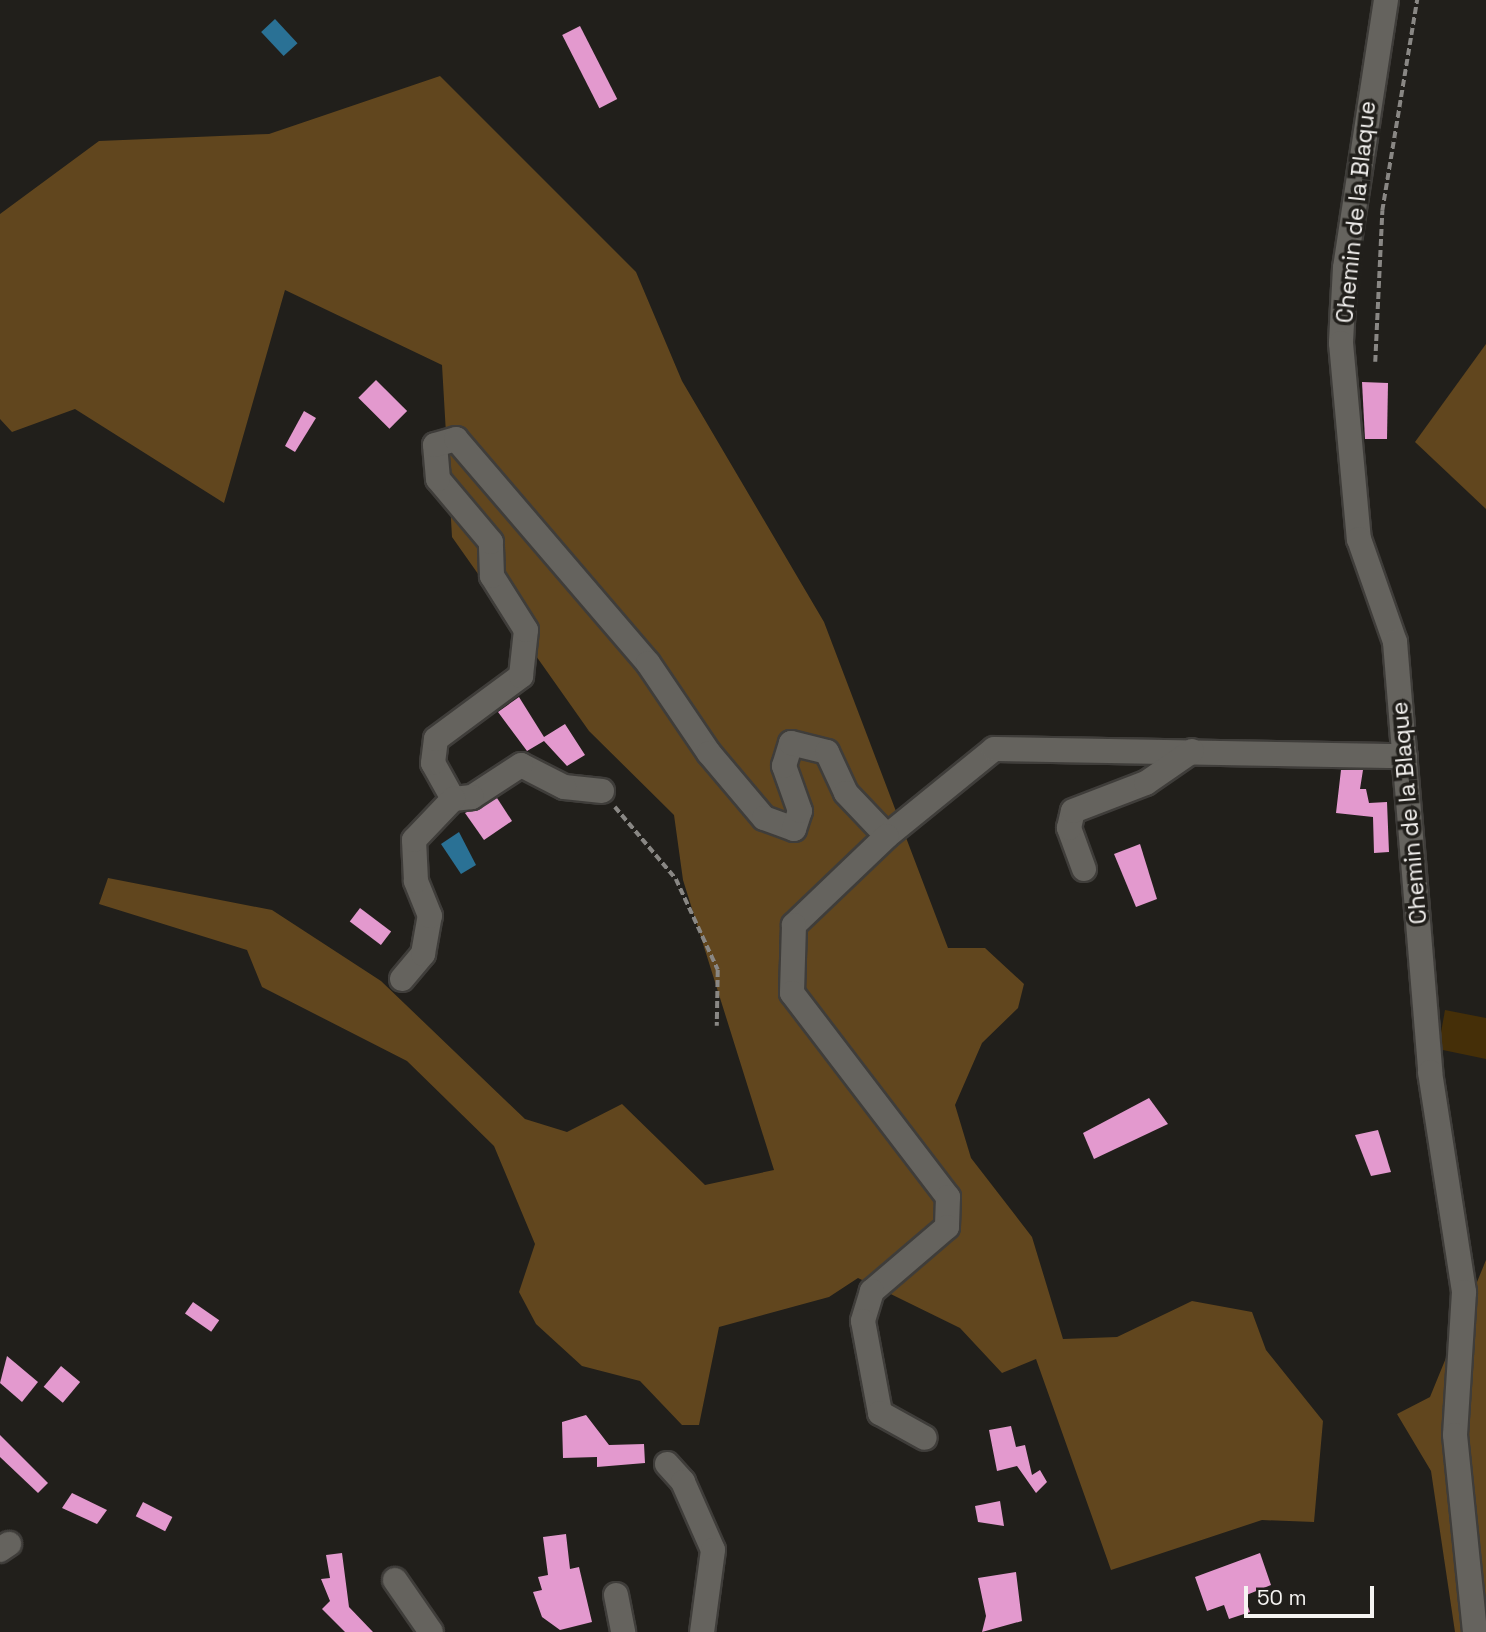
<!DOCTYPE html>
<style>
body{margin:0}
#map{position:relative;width:1486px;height:1632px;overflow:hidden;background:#211f1b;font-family:"Space Grotesk",sans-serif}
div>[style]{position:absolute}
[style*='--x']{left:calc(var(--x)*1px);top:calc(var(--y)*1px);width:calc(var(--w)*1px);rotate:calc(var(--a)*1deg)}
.green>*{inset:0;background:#452f08}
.forest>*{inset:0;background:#61461e}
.water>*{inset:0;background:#2a7195;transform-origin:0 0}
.building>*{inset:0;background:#e399ce;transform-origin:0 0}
.path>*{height:3.5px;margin-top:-1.75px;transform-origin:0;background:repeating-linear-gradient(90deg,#898784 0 7px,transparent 0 10.5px)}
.roads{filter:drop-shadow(2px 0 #3f3d3a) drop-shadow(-2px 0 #3f3d3a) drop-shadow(0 2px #3f3d3a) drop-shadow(0 -2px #3f3d3a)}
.minor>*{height:24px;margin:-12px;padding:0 12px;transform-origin:12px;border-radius:12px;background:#65635e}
span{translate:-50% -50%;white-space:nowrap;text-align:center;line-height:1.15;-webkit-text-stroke:7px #211f1b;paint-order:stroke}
.street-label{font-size:23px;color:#f6f4f2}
.scale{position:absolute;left:1244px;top:1586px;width:130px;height:32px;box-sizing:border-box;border:4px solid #f6f4f2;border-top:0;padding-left:9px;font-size:21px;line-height:24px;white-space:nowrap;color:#f6f4f2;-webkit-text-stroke:5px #211f1b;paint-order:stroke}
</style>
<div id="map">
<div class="green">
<div style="clip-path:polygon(1445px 1010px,1486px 1018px,1486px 1059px,1438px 1049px)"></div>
</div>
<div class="forest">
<div style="clip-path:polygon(440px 76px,636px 272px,682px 381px,824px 622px,948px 948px,985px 948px,1024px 984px,1018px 1008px,982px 1043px,955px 1105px,971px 1158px,1032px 1237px,1063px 1339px,1117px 1337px,1192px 1301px,1252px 1312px,1266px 1350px,1323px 1421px,1314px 1522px,1262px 1520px,1111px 1570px,1036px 1359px,1002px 1373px,960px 1328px,858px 1278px,829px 1297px,719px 1327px,699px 1425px,682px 1425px,640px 1381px,582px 1366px,536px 1324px,519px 1292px,535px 1244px,494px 1146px,407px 1061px,262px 987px,247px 950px,99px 904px,108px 878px,272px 910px,381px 981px,525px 1119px,567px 1132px,622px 1104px,705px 1185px,774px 1170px,683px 880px,674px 815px,589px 731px,452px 537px,442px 365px,285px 290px,224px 503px,75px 409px,12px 432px,0 419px,0 214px,99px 141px,269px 134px)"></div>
<div style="clip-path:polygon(1486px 344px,1486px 509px,1415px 442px)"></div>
<div style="clip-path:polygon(1486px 1260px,1486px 1632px,1455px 1632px,1431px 1471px,1397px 1414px,1430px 1397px)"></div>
</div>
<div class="water">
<div style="left:275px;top:19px;width:33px;height:19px;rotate:47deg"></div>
<div style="clip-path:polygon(459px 832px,476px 865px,461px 874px,441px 844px)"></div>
</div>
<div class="building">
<div style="left:580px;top:26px;width:82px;height:20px;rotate:63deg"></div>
<div style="left:376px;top:380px;width:44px;height:25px;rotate:45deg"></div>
<div style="clip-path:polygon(1362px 382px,1388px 383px,1387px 439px,1365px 439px)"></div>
<div style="clip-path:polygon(304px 411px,316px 418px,295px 452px,285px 446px)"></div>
<div style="clip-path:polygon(519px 697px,544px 737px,565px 724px,585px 755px,567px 766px,544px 741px,527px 751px,498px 712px)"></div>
<div style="clip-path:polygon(1341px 770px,1363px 770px,1360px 789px,1366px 789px,1369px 803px,1387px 802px,1389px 852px,1374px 853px,1373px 817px,1336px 813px)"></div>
<div style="clip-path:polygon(497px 798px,512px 821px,484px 840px,465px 813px)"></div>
<div style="clip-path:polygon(1140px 844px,1157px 899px,1136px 907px,1114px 854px)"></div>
<div style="left:360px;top:908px;width:39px;height:17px;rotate:37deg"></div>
<div style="clip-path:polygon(1149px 1098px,1168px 1124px,1094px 1159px,1083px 1133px)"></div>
<div style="clip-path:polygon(1378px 1130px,1391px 1172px,1371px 1176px,1355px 1135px)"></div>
<div style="left:193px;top:1302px;width:32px;height:14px;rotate:35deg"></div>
<div style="clip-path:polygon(7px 1356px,38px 1382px,22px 1402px,0 1383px)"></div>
<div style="left:61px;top:1366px;width:25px;height:27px;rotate:40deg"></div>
<div style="clip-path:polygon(586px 1415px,609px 1445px,644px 1444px,645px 1463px,597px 1467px,597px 1457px,563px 1458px,562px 1422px)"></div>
<div style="clip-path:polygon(1011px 1426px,1016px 1447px,1025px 1445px,1032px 1475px,1040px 1470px,1047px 1482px,1036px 1493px,1017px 1466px,997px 1471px,989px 1430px)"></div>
<div style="clip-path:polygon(0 1435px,48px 1483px,38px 1493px,0 1457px)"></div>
<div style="clip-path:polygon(72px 1493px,107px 1510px,97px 1524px,62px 1508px)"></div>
<div style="clip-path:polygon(1000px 1501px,1004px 1526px,978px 1522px,975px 1506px)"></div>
<div style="left:143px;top:1502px;width:33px;height:16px;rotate:27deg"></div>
<div style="clip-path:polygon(566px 1534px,570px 1569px,579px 1567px,592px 1622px,560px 1630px,542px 1617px,533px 1592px,542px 1590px,538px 1577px,548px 1575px,543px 1537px)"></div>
<div style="clip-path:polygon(342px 1553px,349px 1607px,373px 1632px,345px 1632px,322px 1609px,330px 1601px,321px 1579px,330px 1578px,326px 1555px)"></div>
<div style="clip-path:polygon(1260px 1553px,1271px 1585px,1244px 1596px,1250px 1612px,1229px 1619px,1224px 1605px,1207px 1611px,1195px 1577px)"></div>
<div style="clip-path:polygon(1016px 1572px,1022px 1621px,982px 1632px,986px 1616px,978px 1578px)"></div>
</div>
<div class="path">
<div style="--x:1375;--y:362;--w:151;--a:-87.3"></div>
<div style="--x:1382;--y:211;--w:214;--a:-80.6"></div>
<div style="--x:615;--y:807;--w:94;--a:49.7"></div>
<div style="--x:676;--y:879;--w:100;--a:65.2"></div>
<div style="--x:718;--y:970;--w:56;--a:91"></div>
</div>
<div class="roads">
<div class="minor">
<div style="--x:1386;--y:0;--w:271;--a:98.7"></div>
<div style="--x:1345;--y:268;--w:75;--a:93.1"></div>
<div style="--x:1341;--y:343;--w:197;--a:84.8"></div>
<div style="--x:1359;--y:539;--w:109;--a:70.7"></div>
<div style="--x:1395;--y:642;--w:431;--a:85.3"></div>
<div style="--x:1430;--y:1072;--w:223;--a:81.2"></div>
<div style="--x:1464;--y:1292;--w:143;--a:93.6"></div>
<div style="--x:1455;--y:1435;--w:198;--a:84.2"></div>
<div style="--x:602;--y:791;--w:38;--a:-174"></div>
<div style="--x:564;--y:787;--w:48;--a:-152.9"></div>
<div style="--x:521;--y:765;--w:59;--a:146.9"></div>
<div style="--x:472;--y:797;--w:19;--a:174"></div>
<div style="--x:453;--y:799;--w:41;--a:-119.1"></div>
<div style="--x:433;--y:763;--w:24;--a:-83"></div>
<div style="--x:436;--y:739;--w:106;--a:-36.5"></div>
<div style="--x:521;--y:676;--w:46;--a:-83.8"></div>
<div style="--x:526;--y:630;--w:64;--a:-122.2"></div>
<div style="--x:492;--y:576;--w:34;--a:-92"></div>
<div style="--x:491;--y:542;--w:82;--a:-130.1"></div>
<div style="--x:438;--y:479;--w:34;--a:-95"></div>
<div style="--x:435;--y:445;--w:22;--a:-16"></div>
<div style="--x:456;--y:439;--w:295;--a:49.4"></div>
<div style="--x:648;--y:663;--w:109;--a:55.9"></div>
<div style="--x:709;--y:753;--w:85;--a:49.8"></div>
<div style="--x:764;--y:818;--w:32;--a:20"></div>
<div style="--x:794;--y:829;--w:19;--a:-72"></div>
<div style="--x:800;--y:811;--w:48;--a:-109.6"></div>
<div style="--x:784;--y:766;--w:24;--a:-73"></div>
<div style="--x:791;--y:743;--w:37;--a:14"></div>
<div style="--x:827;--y:752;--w:45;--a:65.1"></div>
<div style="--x:846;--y:793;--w:59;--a:46.4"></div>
<div style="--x:887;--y:836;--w:138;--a:-39.1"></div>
<div style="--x:994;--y:749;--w:411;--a:1"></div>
<div style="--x:887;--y:836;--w:129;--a:136.3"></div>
<div style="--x:794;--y:925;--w:68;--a:91.7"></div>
<div style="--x:792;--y:993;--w:257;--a:52.6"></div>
<div style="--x:948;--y:1197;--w:30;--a:92"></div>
<div style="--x:947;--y:1227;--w:99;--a:139.5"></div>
<div style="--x:872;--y:1291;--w:31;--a:107"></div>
<div style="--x:863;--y:1321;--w:94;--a:79.5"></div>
<div style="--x:880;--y:1413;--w:51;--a:29.1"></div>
<div style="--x:1084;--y:869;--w:44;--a:-110.1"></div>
<div style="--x:1069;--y:828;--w:17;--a:-77"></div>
<div style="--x:1073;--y:811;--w:78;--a:-21"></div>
<div style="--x:1146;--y:783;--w:56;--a:-34.8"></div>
<div style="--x:402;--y:979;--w:33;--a:-50"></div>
<div style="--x:423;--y:954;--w:39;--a:-80"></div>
<div style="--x:430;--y:916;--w:38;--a:-112"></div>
<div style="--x:416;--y:881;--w:41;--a:-92.8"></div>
<div style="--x:414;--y:840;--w:57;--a:-46.4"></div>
<div style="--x:667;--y:1464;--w:24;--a:48"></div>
<div style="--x:683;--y:1482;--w:74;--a:66.2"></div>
<div style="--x:713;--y:1550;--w:83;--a:97.6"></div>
<div style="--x:0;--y:1550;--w:11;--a:-34"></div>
<div style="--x:395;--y:1580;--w:63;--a:55.3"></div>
<div style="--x:616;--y:1595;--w:38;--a:79"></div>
</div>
</div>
<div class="street-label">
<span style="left:1356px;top:212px;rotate:-84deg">Chemin de la Blaque</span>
<span style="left:1409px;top:813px;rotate:-95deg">Chemin de la Blaque</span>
</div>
<div class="scale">50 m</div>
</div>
